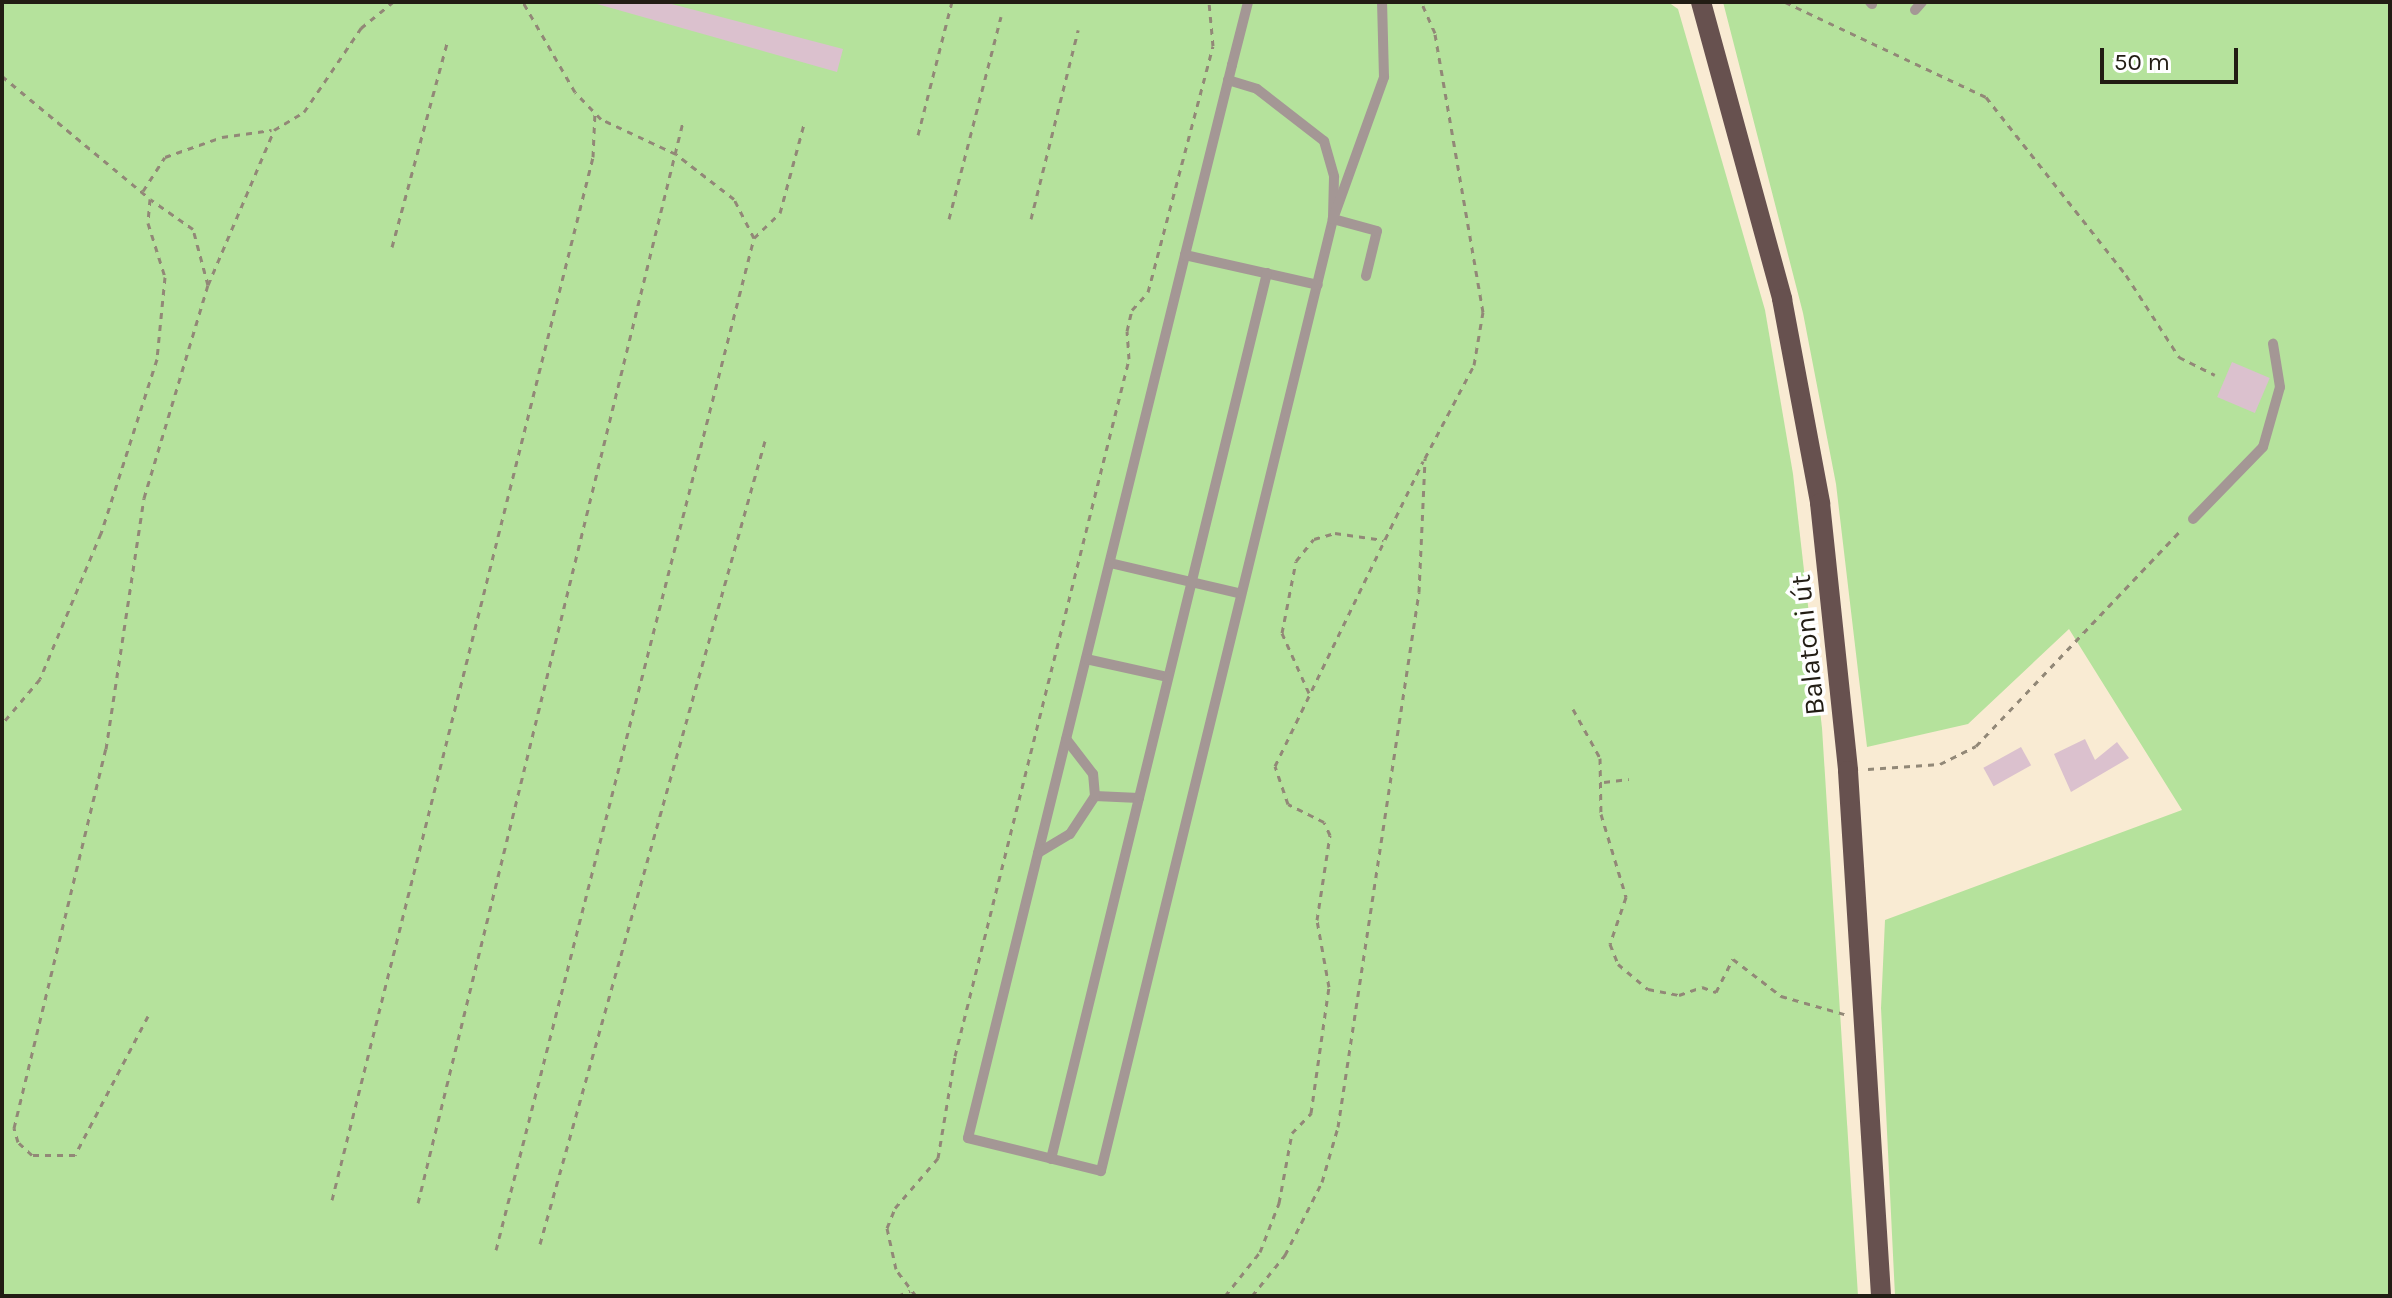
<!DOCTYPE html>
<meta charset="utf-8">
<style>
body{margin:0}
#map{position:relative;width:2392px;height:1298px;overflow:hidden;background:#f9ebd3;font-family:Karla,sans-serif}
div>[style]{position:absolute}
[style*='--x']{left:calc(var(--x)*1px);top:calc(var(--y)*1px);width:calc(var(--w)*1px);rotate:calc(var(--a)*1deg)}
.green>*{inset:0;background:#b5e29c}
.building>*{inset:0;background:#dbc1ce;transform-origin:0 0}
.path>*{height:3px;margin-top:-1.5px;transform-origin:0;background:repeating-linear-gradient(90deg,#928877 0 6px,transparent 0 12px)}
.service>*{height:10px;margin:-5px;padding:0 5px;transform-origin:5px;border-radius:5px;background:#a49795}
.primary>*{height:20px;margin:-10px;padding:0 10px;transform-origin:10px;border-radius:10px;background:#67514f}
span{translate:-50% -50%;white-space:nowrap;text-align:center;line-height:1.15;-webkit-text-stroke:7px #fff;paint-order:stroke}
.street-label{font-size:28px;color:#221d14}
.frame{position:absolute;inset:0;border:4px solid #221d14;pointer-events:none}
.scale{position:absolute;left:2100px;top:48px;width:138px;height:36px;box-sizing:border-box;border:4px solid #221d14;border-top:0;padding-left:10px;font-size:24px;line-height:28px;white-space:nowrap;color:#221d14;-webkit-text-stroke:6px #fff;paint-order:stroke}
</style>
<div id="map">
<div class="green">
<div style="clip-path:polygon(2px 2px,1668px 2px,1678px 9px,1765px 310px,1793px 474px,1822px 728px,1858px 1296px,2px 1296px)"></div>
<div style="clip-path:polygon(1723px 2px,2390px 2px,2390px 1296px,1895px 1296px,1881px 1008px,1885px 920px,2182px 810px,2069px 629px,1968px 724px,1867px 747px,1836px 484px,1803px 313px)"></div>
</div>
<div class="building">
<div style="clip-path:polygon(590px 2px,664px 2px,843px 49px,837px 72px)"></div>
<div style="left:2232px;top:362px;width:41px;height:38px;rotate:23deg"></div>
<div style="clip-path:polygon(2085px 739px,2095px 760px,2117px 742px,2129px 758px,2071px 792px,2054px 754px)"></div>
<div style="left:2021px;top:747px;width:21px;height:43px;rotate:61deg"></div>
</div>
<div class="path">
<div style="--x:1785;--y:2;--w:222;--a:25.3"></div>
<div style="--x:1986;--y:97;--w:226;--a:51.8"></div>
<div style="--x:2126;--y:275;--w:98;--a:57.1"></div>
<div style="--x:2179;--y:357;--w:40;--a:26.6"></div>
<div style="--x:2;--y:76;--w:192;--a:39.7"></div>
<div style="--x:150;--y:199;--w:24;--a:95"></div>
<div style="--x:148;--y:223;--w:57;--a:72.5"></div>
<div style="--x:165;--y:277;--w:82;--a:95.6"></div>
<div style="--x:157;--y:359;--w:183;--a:107.8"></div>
<div style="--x:101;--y:533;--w:158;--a:112.7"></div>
<div style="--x:40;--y:679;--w:59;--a:130.2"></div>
<div style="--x:918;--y:135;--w:137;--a:-75.7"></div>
<div style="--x:143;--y:191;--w:40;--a:-57.1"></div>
<div style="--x:165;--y:157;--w:60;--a:-19.3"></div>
<div style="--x:222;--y:137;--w:50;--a:-8"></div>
<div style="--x:949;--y:219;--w:209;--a:-75.6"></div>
<div style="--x:1031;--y:219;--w:195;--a:-76"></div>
<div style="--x:754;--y:238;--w:36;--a:-44"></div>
<div style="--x:780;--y:213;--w:92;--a:-74.9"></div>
<div style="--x:392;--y:247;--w:214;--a:-74.9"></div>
<div style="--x:208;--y:285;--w:168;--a:-66.9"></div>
<div style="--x:274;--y:130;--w:35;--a:-31"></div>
<div style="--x:304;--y:112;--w:102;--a:-55.8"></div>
<div style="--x:361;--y:28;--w:41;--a:-39.1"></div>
<div style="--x:1309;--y:693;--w:66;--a:-114.2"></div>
<div style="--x:1282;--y:633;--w:73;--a:-79"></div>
<div style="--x:1296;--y:561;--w:28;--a:-51"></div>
<div style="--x:1314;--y:539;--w:22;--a:-16"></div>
<div style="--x:1335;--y:533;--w:49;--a:8.1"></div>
<div style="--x:1573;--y:709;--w:56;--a:61.1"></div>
<div style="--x:1600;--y:758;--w:56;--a:89"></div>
<div style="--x:1601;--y:814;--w:87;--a:73.2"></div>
<div style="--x:1626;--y:897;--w:50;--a:108.8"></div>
<div style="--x:1610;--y:944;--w:22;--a:68"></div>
<div style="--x:1618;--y:964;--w:39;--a:40"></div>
<div style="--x:1648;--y:989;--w:32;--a:11"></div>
<div style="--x:1679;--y:995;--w:24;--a:-19"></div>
<div style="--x:1702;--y:987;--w:15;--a:20"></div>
<div style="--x:1716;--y:992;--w:37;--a:-63"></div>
<div style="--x:1733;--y:959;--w:61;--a:37.6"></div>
<div style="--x:1781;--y:996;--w:66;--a:15.9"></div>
<div style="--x:1868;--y:769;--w:72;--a:-4"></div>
<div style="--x:1940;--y:764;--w:40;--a:-26.6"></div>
<div style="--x:1976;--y:746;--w:299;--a:-46.5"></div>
<div style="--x:1604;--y:782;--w:25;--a:-7"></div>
<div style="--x:148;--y:1016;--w:157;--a:117.7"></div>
<div style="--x:75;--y:1155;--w:43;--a:180"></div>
<div style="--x:32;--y:1155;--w:19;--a:-137"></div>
<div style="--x:18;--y:1142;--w:15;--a:-106"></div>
<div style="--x:14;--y:1128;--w:390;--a:-76.4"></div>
<div style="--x:106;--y:749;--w:254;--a:-81.4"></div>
<div style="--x:144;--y:498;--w:222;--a:-73.3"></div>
<div style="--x:208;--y:285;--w:58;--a:-105"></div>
<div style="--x:193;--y:229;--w:52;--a:-145.1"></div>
<div style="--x:332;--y:1200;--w:1075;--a:-75.95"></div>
<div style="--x:593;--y:157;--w:45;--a:-87.5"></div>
<div style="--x:418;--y:1203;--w:1113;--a:-76.23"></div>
<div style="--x:540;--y:1244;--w:834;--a:-74.35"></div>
<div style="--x:496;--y:1250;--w:1044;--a:-75.7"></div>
<div style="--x:754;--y:238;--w:44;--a:-117.1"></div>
<div style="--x:734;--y:199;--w:73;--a:-142.2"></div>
<div style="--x:676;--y:154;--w:83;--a:-155"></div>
<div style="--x:601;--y:119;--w:37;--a:-134"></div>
<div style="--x:575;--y:92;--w:104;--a:-120"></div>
<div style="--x:898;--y:1296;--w:13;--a:-23"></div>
<div style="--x:916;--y:1296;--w:34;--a:-127"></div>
<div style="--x:896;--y:1269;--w:42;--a:-102.4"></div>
<div style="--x:887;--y:1228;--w:22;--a:-68"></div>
<div style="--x:895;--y:1208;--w:66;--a:-49.3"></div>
<div style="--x:938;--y:1158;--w:103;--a:-80.5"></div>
<div style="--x:955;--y:1056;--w:718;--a:-75.98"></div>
<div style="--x:1129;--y:359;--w:28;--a:-94"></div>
<div style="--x:1127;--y:331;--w:22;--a:-77"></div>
<div style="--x:1132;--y:310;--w:24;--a:-48"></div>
<div style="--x:1148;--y:292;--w:254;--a:-75.2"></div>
<div style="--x:1213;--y:46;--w:44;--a:-95.2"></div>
<div style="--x:1225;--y:1296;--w:56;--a:-51.5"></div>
<div style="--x:1260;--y:1252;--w:53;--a:-68.8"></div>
<div style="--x:1279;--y:1203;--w:71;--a:-79.5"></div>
<div style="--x:1292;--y:1133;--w:28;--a:-46"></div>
<div style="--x:1311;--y:1113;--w:127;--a:-81.9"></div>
<div style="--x:1329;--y:987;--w:68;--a:-100.2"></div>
<div style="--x:1317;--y:920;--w:86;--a:-81.3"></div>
<div style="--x:1330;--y:835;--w:14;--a:-115"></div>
<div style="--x:1324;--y:822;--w:40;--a:-153.4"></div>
<div style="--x:1288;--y:804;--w:40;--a:-108.9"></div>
<div style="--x:1275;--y:766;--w:339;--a:-64.1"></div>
<div style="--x:1252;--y:1296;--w:53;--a:-51.2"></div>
<div style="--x:1285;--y:1255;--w:82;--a:-63.1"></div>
<div style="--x:1322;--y:1182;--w:57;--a:-73.8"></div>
<div style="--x:1338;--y:1127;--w:541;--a:-81.39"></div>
<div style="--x:1419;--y:592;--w:134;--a:-87.4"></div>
<div style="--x:1425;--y:458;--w:105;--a:-62.2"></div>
<div style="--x:1474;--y:365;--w:54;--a:-80.4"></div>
<div style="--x:1483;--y:312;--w:283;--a:-99.8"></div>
<div style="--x:1435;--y:33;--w:34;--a:-114"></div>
</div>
<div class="service">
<div style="--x:1870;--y:2;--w:3;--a:45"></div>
<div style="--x:1915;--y:10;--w:11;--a:-49"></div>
<div style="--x:1228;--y:80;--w:30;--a:17"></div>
<div style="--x:1257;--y:89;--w:85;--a:37.8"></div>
<div style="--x:1324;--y:141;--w:37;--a:74"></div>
<div style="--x:1334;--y:177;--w:42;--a:91.4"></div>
<div style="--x:1333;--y:219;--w:980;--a:103.7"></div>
<div style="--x:1101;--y:1171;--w:137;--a:-166.1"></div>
<div style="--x:968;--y:1138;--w:909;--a:-76.19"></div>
<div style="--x:1185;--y:255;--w:196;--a:-76.1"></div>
<div style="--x:1232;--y:65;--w:65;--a:-75.7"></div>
<div style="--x:1185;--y:255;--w:136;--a:12.7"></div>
<div style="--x:1366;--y:276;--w:46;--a:-76.3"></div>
<div style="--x:1377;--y:231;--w:46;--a:-164.7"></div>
<div style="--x:1333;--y:219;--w:151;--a:-70.2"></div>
<div style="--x:1384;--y:77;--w:75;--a:-91.5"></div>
<div style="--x:2193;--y:519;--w:100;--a:-45.8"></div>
<div style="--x:2263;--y:447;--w:62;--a:-74.2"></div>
<div style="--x:2280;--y:387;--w:44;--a:-99.2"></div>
<div style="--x:1110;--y:563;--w:131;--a:13.2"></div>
<div style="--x:1086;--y:659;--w:84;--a:12.4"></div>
<div style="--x:1095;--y:796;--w:44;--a:2.6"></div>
<div style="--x:1038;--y:853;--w:37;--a:-31"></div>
<div style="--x:1070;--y:834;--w:45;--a:-56.7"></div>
<div style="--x:1095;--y:796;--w:22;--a:-95"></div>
<div style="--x:1093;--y:774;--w:44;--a:-127.6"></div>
<div style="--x:1051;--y:1159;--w:912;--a:-76.3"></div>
</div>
<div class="primary">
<div style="--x:1701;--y:2;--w:308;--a:74.7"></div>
<div style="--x:1782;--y:299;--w:208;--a:79.4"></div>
<div style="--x:1820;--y:503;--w:269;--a:84"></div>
<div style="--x:1848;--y:771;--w:526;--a:86.4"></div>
</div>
<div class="street-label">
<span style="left:1808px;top:645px;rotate:-96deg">Balatoni út</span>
</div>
<div class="frame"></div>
<div class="scale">50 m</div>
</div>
